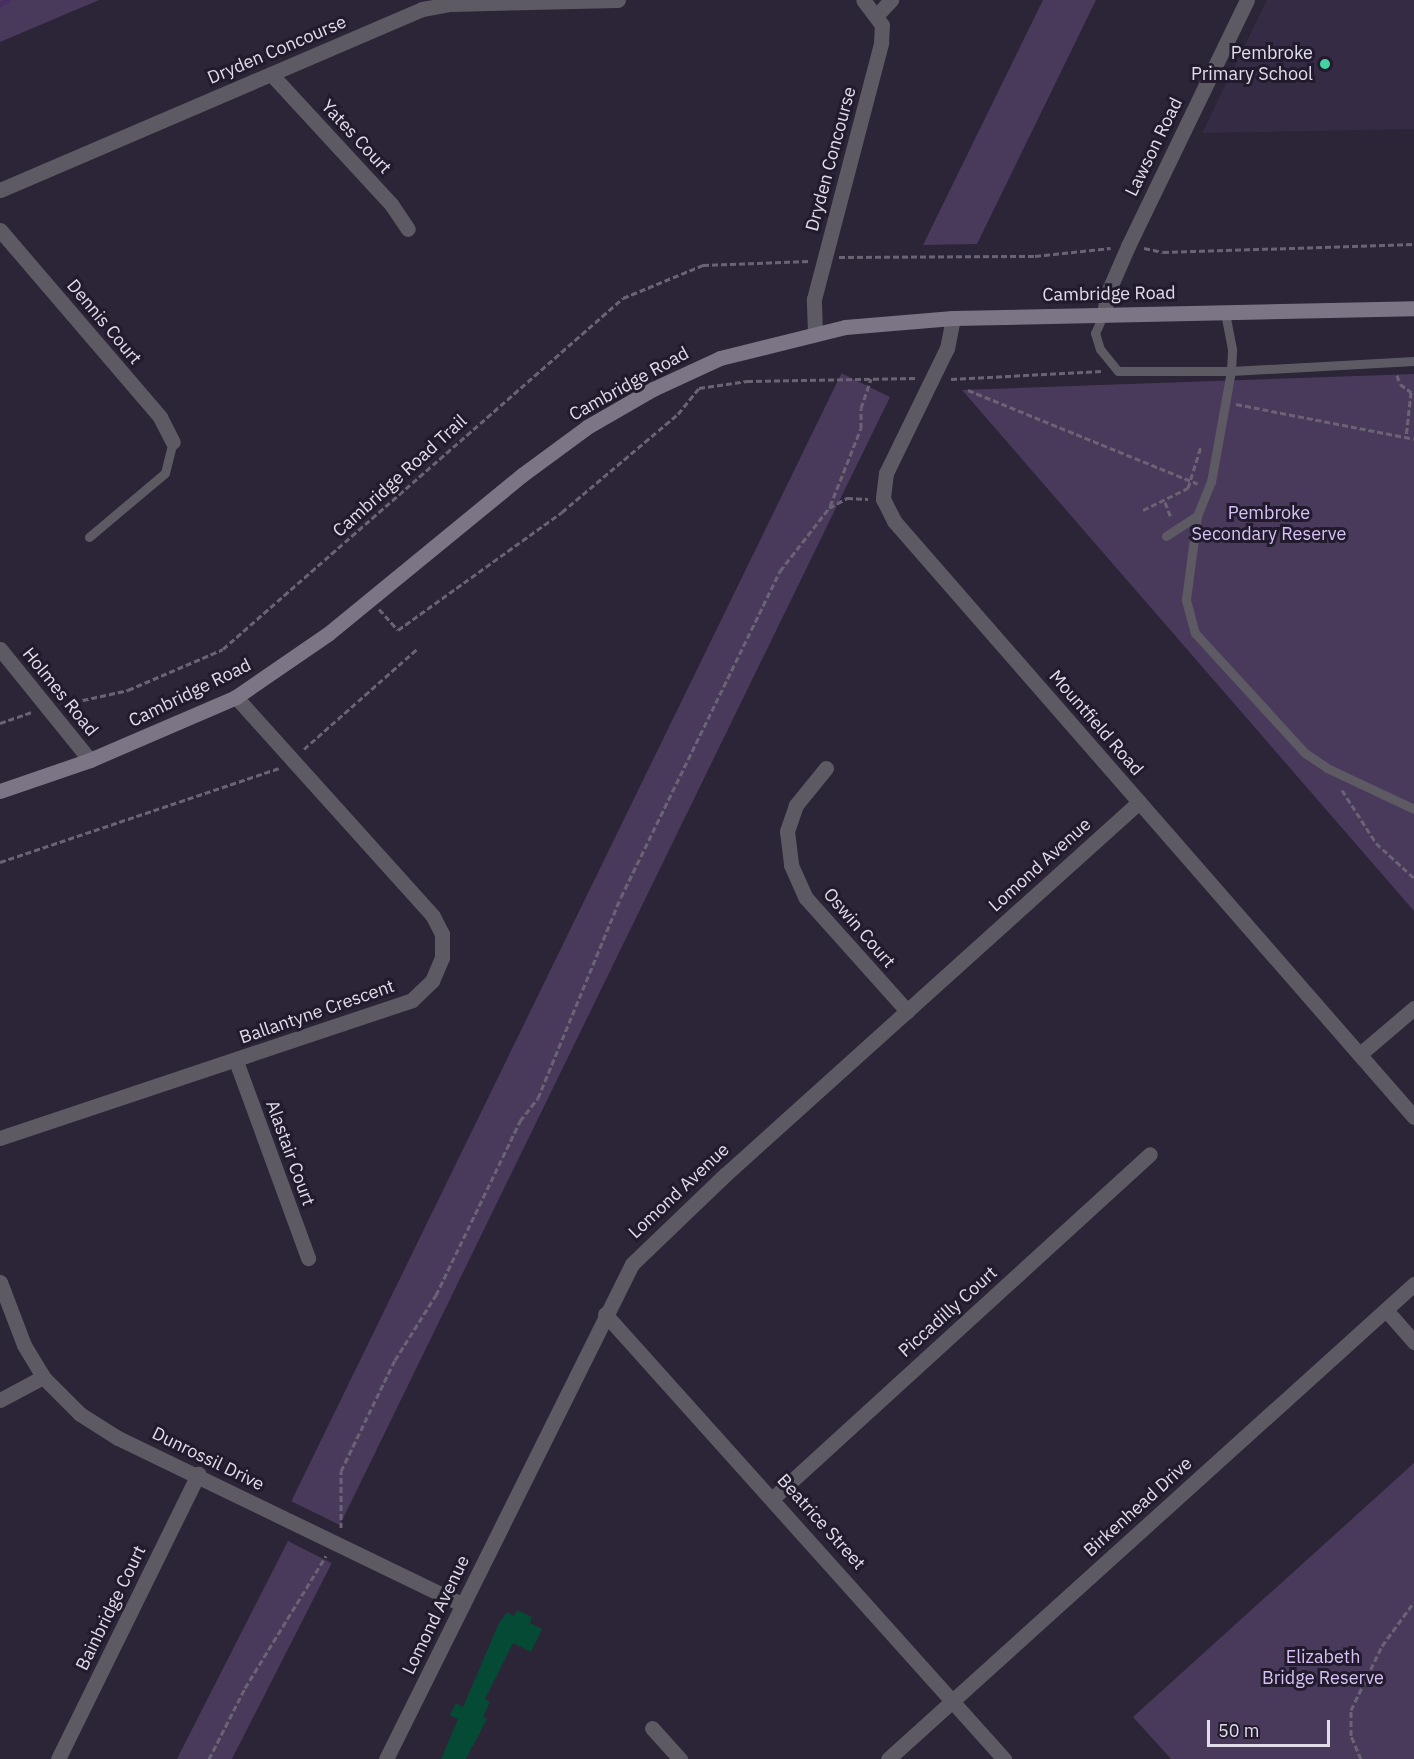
<!DOCTYPE html>
<style>
body{margin:0}
#map{position:relative;width:1414px;height:1759px;overflow:hidden;background:#2c2437;font-family:"IBM Plex Sans",sans-serif}
div>[style]{position:absolute}
[style*='--x']{left:calc(var(--x)*1px);top:calc(var(--y)*1px);width:calc(var(--w)*1px);rotate:calc(var(--a)*1deg)}
.built>*{inset:0;background:#362b44}
.green>*{inset:0;background:#493a5c;transform-origin:0 0}
.stream>*{height:5px;margin:-2.5px;padding:0 2.5px;transform-origin:2.5px;border-radius:2.5px;background:#472e63}
.building>*{inset:0;background:#054a35}
.path>*{height:3px;margin-top:-1.5px;transform-origin:0;background:repeating-linear-gradient(90deg,#6a6374 0 6px,transparent 0 9px)}
.service>*{height:9px;margin:-4.5px;padding:0 4.5px;transform-origin:4.5px;border-radius:4.5px;background:#5e5a64}
.minor>*{height:15px;margin:-7.5px;padding:0 7.5px;transform-origin:7.5px;border-radius:7.5px;background:#5e5a64}
.secondary>*{height:15px;margin:-7.5px;padding:0 7.5px;transform-origin:7.5px;border-radius:7.5px;background:#7c7585}
.dots>*{width:16px;height:16px;translate:-50% -50%;box-sizing:border-box;border:3px solid #221a2d;border-radius:50%}
span{translate:-50% -50%;white-space:nowrap;text-align:center;line-height:1.15;-webkit-text-stroke:6px #221a2d;paint-order:stroke}
.street-label{font-size:18px;color:#e2ddea}
.poi-label{font-size:18px;color:#e2ddea}
.right{translate:-100% -50%;text-align:right}
.park-label{font-size:18px;color:#d8c2f5}
.scale{position:absolute;left:1207px;top:1720px;width:123px;height:27px;box-sizing:border-box;border:3px solid #e2ddea;border-top:0;padding-left:8px;font-size:18px;line-height:21px;white-space:nowrap;color:#e2ddea;-webkit-text-stroke:4px #221a2d;paint-order:stroke}
</style>
<div id="map">
<div class="built">
<div style="clip-path:polygon(1267px 0,1414px 0,1414px 129px,1202px 133px)"></div>
</div>
<div class="green">
<div style="clip-path:polygon(0 0,99px 0,0 42px)"></div>
<div style="clip-path:polygon(1043px 0,1096px 0,977px 244px,923px 245px)"></div>
<div style="clip-path:polygon(1414px 374px,1414px 911px,962px 390px)"></div>
<div style="left:890px;top:397px;width:1255px;height:54px;rotate:116deg"></div>
<div style="clip-path:polygon(1414px 1463px,1414px 1759px,1171px 1759px,1133px 1717px)"></div>
<div style="left:288px;top:1541px;width:49px;height:245px;rotate:27deg"></div>
</div>
<div class="stream">
<div style="--x:0;--y:4;--w:9;--a:-27"></div>
</div>
<div class="building">
<div style="clip-path:polygon(517px 1610px,532px 1617px,530px 1623px,542px 1629px,531px 1652px,513px 1643px,485px 1699px,490px 1702px,483px 1717px,487px 1719px,466px 1759px,441px 1759px,458px 1719px,450px 1715px,456px 1703px,463px 1707px,499px 1623px,507px 1612px,514px 1616px)"></div>
</div>
<div class="path">
<div style="--x:1144;--y:248;--w:19;--a:12"></div>
<div style="--x:1163;--y:252;--w:251;--a:-1.8"></div>
<div style="--x:839;--y:257;--w:196;--a:-0.3"></div>
<div style="--x:1035;--y:256;--w:76;--a:-6"></div>
<div style="--x:1397;--y:375;--w:9;--a:72"></div>
<div style="--x:1400;--y:384;--w:14;--a:36"></div>
<div style="--x:1411;--y:392;--w:45;--a:96.3"></div>
<div style="--x:951;--y:379;--w:151;--a:-3"></div>
<div style="--x:699;--y:388;--w:49;--a:-8.3"></div>
<div style="--x:747;--y:381;--w:170;--a:-1"></div>
<div style="--x:968;--y:390;--w:248;--a:22.2"></div>
<div style="--x:1236;--y:404;--w:181;--a:11.1"></div>
<div style="--x:1165;--y:502;--w:17;--a:69"></div>
<div style="--x:830;--y:506;--w:84;--a:-68.3"></div>
<div style="--x:861;--y:428;--w:20;--a:-90"></div>
<div style="--x:861;--y:408;--w:31;--a:-71"></div>
<div style="--x:1143;--y:510;--w:50;--a:-26.1"></div>
<div style="--x:1188;--y:488;--w:44;--a:-72.8"></div>
<div style="--x:379;--y:609;--w:28;--a:48"></div>
<div style="--x:398;--y:630;--w:202;--a:-35.7"></div>
<div style="--x:562;--y:512;--w:152;--a:-40.2"></div>
<div style="--x:678;--y:414;--w:33;--a:-51"></div>
<div style="--x:65;--y:704;--w:65;--a:-12.5"></div>
<div style="--x:128;--y:690;--w:103;--a:-23.3"></div>
<div style="--x:223;--y:649;--w:532;--a:-41.27"></div>
<div style="--x:623;--y:298;--w:87;--a:-22.4"></div>
<div style="--x:703;--y:265;--w:106;--a:-2.2"></div>
<div style="--x:0;--y:723;--w:34;--a:-19"></div>
<div style="--x:304;--y:749;--w:151;--a:-41.5"></div>
<div style="--x:1342;--y:790;--w:63;--a:57.3"></div>
<div style="--x:1376;--y:843;--w:52;--a:42.6"></div>
<div style="--x:0;--y:862;--w:294;--a:-18.6"></div>
<div style="--x:341;--y:1528;--w:57;--a:-90"></div>
<div style="--x:341;--y:1471;--w:123;--a:-64.1"></div>
<div style="--x:395;--y:1360;--w:77;--a:-57.8"></div>
<div style="--x:436;--y:1295;--w:193;--a:-64.2"></div>
<div style="--x:520;--y:1121;--w:29;--a:-52"></div>
<div style="--x:538;--y:1098;--w:217;--a:-67.6"></div>
<div style="--x:621;--y:897;--w:363;--a:-64"></div>
<div style="--x:780;--y:571;--w:80;--a:-52.1"></div>
<div style="--x:829;--y:508;--w:21;--a:-29"></div>
<div style="--x:847;--y:498;--w:21;--a:3"></div>
<div style="--x:209;--y:1759;--w:80;--a:-63.1"></div>
<div style="--x:245;--y:1688;--w:155;--a:-58.5"></div>
<div style="--x:1361;--y:1759;--w:25;--a:-113"></div>
<div style="--x:1351;--y:1736;--w:26;--a:-90"></div>
<div style="--x:1351;--y:1710;--w:71;--a:-64.2"></div>
<div style="--x:1382;--y:1646;--w:54;--a:-54"></div>
</div>
<div class="service">
<div style="--x:1104;--y:313;--w:22;--a:114"></div>
<div style="--x:1095;--y:333;--w:17;--a:73"></div>
<div style="--x:1100;--y:349;--w:28;--a:51"></div>
<div style="--x:1118;--y:371;--w:113;--a:0"></div>
<div style="--x:1231;--y:371;--w:183;--a:-3.1"></div>
<div style="--x:1197;--y:516;--w:85;--a:97.5"></div>
<div style="--x:1186;--y:600;--w:34;--a:75"></div>
<div style="--x:1195;--y:633;--w:163;--a:47.5"></div>
<div style="--x:1305;--y:753;--w:27;--a:34"></div>
<div style="--x:1327;--y:768;--w:96;--a:25.2"></div>
<div style="--x:1166;--y:536;--w:37;--a:-33"></div>
<div style="--x:1197;--y:516;--w:37;--a:-68"></div>
<div style="--x:1211;--y:482;--w:113;--a:-79.8"></div>
<div style="--x:1231;--y:371;--w:22;--a:-87"></div>
<div style="--x:1232;--y:349;--w:38;--a:-101"></div>
<div style="--x:89;--y:537;--w:99;--a:-40.1"></div>
<div style="--x:165;--y:473;--w:32;--a:-76"></div>
</div>
<div class="minor">
<div style="--x:877;--y:15;--w:21;--a:-47"></div>
<div style="--x:271;--y:74;--w:177;--a:47.3"></div>
<div style="--x:391;--y:204;--w:30;--a:56"></div>
<div style="--x:0;--y:190;--w:459;--a:-23.2"></div>
<div style="--x:422;--y:9;--w:29;--a:-10"></div>
<div style="--x:451;--y:4;--w:167;--a:-1.4"></div>
<div style="--x:0;--y:230;--w:246;--a:49.4"></div>
<div style="--x:160;--y:417;--w:28;--a:63"></div>
<div style="--x:1104;--y:313;--w:21;--a:-79"></div>
<div style="--x:1108;--y:292;--w:50;--a:-66.5"></div>
<div style="--x:1128;--y:246;--w:273;--a:-64.2"></div>
<div style="--x:953;--y:318;--w:31;--a:101"></div>
<div style="--x:947;--y:348;--w:139;--a:116"></div>
<div style="--x:886;--y:473;--w:26;--a:97"></div>
<div style="--x:883;--y:499;--w:25;--a:63"></div>
<div style="--x:894;--y:521;--w:791;--a:48.9"></div>
<div style="--x:815;--y:333;--w:34;--a:-92"></div>
<div style="--x:814;--y:299;--w:265;--a:-75.3"></div>
<div style="--x:881;--y:43;--w:18;--a:-87"></div>
<div style="--x:882;--y:25;--w:31;--a:-127"></div>
<div style="--x:0;--y:649;--w:143;--a:51"></div>
<div style="--x:826;--y:768;--w:48;--a:129"></div>
<div style="--x:796;--y:805;--w:28;--a:109"></div>
<div style="--x:787;--y:831;--w:34;--a:83"></div>
<div style="--x:791;--y:865;--w:36;--a:66"></div>
<div style="--x:806;--y:898;--w:152;--a:48.2"></div>
<div style="--x:1360;--y:1054;--w:71;--a:-40.4"></div>
<div style="--x:236;--y:1061;--w:210;--a:69.9"></div>
<div style="--x:0;--y:1138;--w:434;--a:-18.5"></div>
<div style="--x:412;--y:1000;--w:28;--a:-44"></div>
<div style="--x:432;--y:981;--w:25;--a:-67"></div>
<div style="--x:442;--y:958;--w:24;--a:-90"></div>
<div style="--x:442;--y:934;--w:20;--a:-117"></div>
<div style="--x:433;--y:916;--w:295;--a:-132"></div>
<div style="--x:0;--y:1282;--w:67;--a:69.1"></div>
<div style="--x:24;--y:1345;--w:37;--a:59"></div>
<div style="--x:43;--y:1377;--w:52;--a:45"></div>
<div style="--x:80;--y:1414;--w:45;--a:32.3"></div>
<div style="--x:118;--y:1438;--w:383;--a:25.8"></div>
<div style="--x:1386;--y:1310;--w:43;--a:48.8"></div>
<div style="--x:605;--y:1314;--w:598;--a:48.12"></div>
<div style="--x:0;--y:1400;--w:49;--a:-28.1"></div>
<div style="--x:773;--y:1498;--w:510;--a:-42.38"></div>
<div style="--x:652;--y:1728;--w:42;--a:47.9"></div>
<div style="--x:58;--y:1759;--w:318;--a:-63.8"></div>
<div style="--x:386;--y:1759;--w:553;--a:-63.57"></div>
<div style="--x:632;--y:1264;--w:130;--a:-43.8"></div>
<div style="--x:726;--y:1174;--w:556;--a:-42.01"></div>
<div style="--x:888;--y:1759;--w:709;--a:-42.08"></div>
</div>
<div class="secondary">
<div style="--x:0;--y:791;--w:95;--a:-19"></div>
<div style="--x:90;--y:760;--w:159;--a:-23.3"></div>
<div style="--x:236;--y:697;--w:113;--a:-34.5"></div>
<div style="--x:329;--y:633;--w:249;--a:-39.3"></div>
<div style="--x:522;--y:475;--w:81;--a:-36.4"></div>
<div style="--x:587;--y:427;--w:76;--a:-29.9"></div>
<div style="--x:653;--y:389;--w:74;--a:-24.8"></div>
<div style="--x:720;--y:358;--w:129;--a:-13.9"></div>
<div style="--x:845;--y:327;--w:108;--a:-4.8"></div>
<div style="--x:953;--y:318;--w:461;--a:-1.2"></div>
</div>
<div class="dots">
<div style="left:1325px;top:64px;background:#41d4a1"></div>
</div>
<div class="street-label">
<span style="left:277px;top:50px;rotate:-23deg">Dryden Concourse</span>
<span style="left:356px;top:137px;rotate:47deg">Yates Court</span>
<span style="left:1154px;top:147px;rotate:-64deg">Lawson Road</span>
<span style="left:831px;top:159px;rotate:-75deg">Dryden Concourse</span>
<span style="left:1109px;top:294px;rotate:-1deg">Cambridge Road</span>
<span style="left:104px;top:322px;rotate:50deg">Dennis Court</span>
<span style="left:629px;top:384px;rotate:-29deg">Cambridge Road</span>
<span style="left:400px;top:476px;rotate:-42deg">Cambridge Road Trail</span>
<span style="left:60px;top:692px;rotate:51deg">Holmes Road</span>
<span style="left:190px;top:693px;rotate:-26deg">Cambridge Road</span>
<span style="left:1096px;top:723px;rotate:49deg">Mountfield Road</span>
<span style="left:1040px;top:865px;rotate:-42deg">Lomond Avenue</span>
<span style="left:859px;top:928px;rotate:49deg">Oswin Court</span>
<span style="left:317px;top:1012px;rotate:-19deg">Ballantyne Crescent</span>
<span style="left:290px;top:1153px;rotate:70deg">Alastair Court</span>
<span style="left:679px;top:1191px;rotate:-43deg">Lomond Avenue</span>
<span style="left:948px;top:1312px;rotate:-42deg">Piccadilly Court</span>
<span style="left:208px;top:1459px;rotate:26deg">Dunrossil Drive</span>
<span style="left:1138px;top:1507px;rotate:-42deg">Birkenhead Drive</span>
<span style="left:821px;top:1522px;rotate:48deg">Beatrice Street</span>
<span style="left:111px;top:1608px;rotate:-64deg">Bainbridge Court</span>
<span style="left:436px;top:1615px;rotate:-64deg">Lomond Avenue</span>
</div>
<div class="poi-label">
<span class="right" style="left:1313px;top:64px">Pembroke<br>Primary School</span>
</div>
<div class="park-label">
<span style="left:1269px;top:524px">Pembroke<br>Secondary Reserve</span>
<span style="left:1323px;top:1668px">Elizabeth<br>Bridge Reserve</span>
</div>
<div class="scale">50 m</div>
</div>
